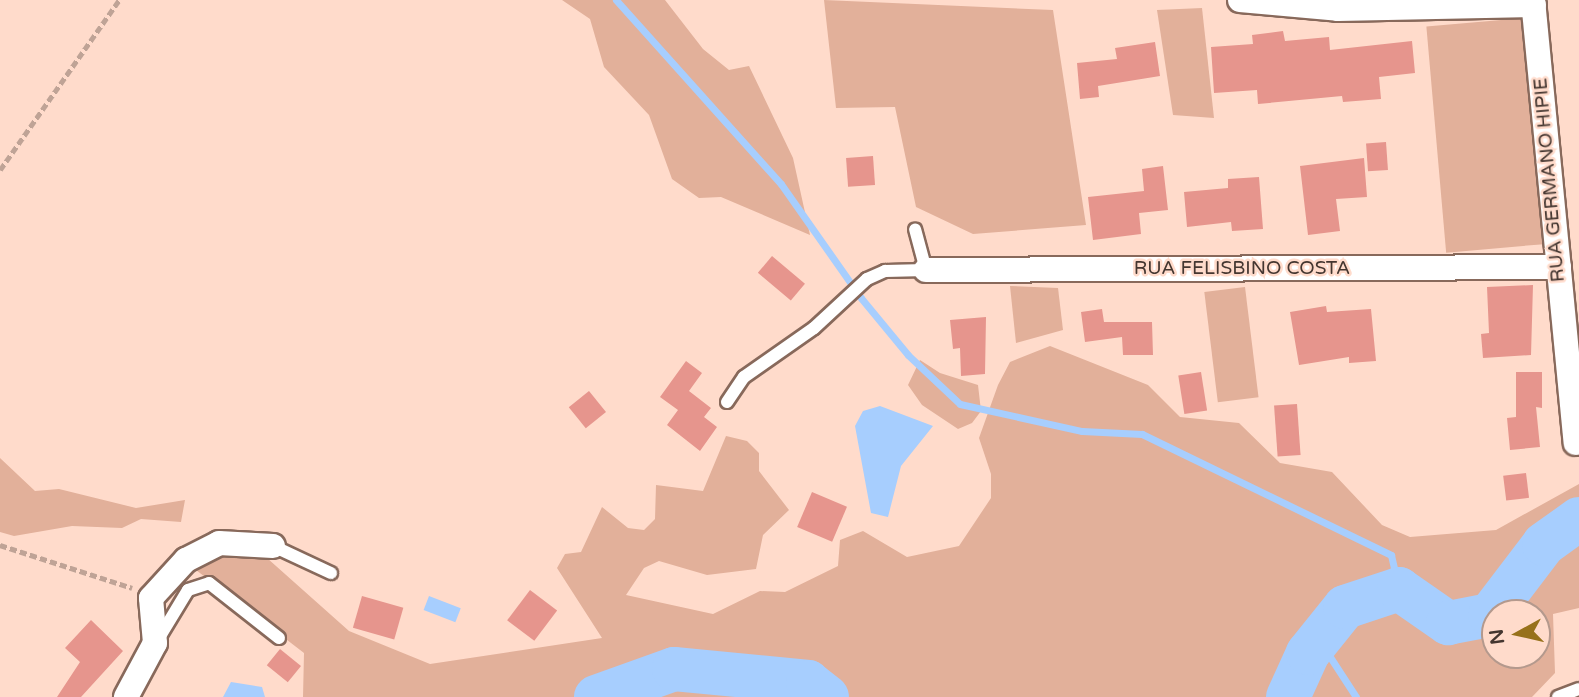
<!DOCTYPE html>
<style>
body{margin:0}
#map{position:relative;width:1579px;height:697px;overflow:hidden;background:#ffdbcb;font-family:"Varela Round",sans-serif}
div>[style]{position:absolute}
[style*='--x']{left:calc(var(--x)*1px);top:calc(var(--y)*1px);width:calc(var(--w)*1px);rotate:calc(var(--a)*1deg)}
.green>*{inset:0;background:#e2b09a;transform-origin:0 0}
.water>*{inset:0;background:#a7cefe;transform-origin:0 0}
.stream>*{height:7px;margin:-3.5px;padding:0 3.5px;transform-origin:3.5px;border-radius:3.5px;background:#a7cefe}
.river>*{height:44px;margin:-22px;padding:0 22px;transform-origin:22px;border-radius:22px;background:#a7cefe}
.building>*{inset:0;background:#e6958d;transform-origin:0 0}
.path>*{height:4.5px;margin-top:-2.25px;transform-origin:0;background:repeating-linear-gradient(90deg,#bfa396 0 7px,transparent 0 10.5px)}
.roads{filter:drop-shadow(2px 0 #88695b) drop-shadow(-2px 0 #88695b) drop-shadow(0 2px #88695b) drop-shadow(0 -2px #88695b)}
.service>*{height:12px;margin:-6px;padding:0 6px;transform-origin:6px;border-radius:6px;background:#fff}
.minor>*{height:24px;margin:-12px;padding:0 12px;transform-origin:12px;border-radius:12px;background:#fff}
span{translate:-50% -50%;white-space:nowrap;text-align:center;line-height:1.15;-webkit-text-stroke:5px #ffdbcb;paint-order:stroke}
.street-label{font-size:19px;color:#443630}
.north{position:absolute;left:1481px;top:599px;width:70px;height:70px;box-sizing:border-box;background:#ffdbcb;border:2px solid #b4998d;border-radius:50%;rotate:262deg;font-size:19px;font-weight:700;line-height:28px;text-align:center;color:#443630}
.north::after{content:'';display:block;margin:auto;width:24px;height:32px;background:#97711b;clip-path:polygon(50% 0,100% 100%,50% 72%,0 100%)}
</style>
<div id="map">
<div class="green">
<div style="clip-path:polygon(562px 0,665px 0,703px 49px,729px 70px,749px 66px,793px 158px,810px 235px,721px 197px,699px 198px,672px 179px,649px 115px,604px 67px,590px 19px)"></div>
<div style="clip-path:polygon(824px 0,1053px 10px,1086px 225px,973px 234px,916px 207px,895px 107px,836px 108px)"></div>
<div style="clip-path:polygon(1202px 8px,1214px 118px,1173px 115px,1157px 10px)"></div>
<div style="left:1524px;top:18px;width:227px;height:98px;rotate:85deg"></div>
<div style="clip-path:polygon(1010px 286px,1058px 288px,1063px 330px,1016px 343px)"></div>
<div style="left:1245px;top:287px;width:111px;height:41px;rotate:83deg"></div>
<div style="clip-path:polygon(evenodd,1050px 346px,1148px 385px,1180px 417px,1239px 423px,1280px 463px,1332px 472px,1382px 525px,1410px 537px,1496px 530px,1579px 484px,1579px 608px,1553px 614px,1555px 673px,1532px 697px,303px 697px,304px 653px,196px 570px,221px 555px,267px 558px,349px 631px,430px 664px,602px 638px,557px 568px,565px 554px,581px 552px,602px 507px,628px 528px,644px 530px,655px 519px,656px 485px,703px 491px,726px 436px,747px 441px,759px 453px,759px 471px,789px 510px,763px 535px,756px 569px,707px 575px,659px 561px,644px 568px,626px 595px,713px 614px,760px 591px,785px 592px,838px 566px,840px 540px,863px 531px,907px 557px,959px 546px,991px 498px,991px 474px,979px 438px,998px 385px,1010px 362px,1050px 346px,1495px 613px,1537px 613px,1537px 655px,1495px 655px,1495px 613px)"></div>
<div style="clip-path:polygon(920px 360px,940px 373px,978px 385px,981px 411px,972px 423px,958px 429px,922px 405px,908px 385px)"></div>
<div style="clip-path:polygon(0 458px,35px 491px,59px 489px,136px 508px,185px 500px,181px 522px,141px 519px,122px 528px,72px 526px,14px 536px,0 532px)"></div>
</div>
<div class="water">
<div style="clip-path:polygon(880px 406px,933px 426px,901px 466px,888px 517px,871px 513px,855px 426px,863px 411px)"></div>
<div style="left:429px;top:596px;width:34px;height:15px;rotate:21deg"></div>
<div style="clip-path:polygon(231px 682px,262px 687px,265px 697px,223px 697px)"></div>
</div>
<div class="stream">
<div style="--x:616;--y:0;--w:247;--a:48.1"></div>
<div style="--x:781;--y:184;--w:139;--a:54.9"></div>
<div style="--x:861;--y:298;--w:74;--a:50.5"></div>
<div style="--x:908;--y:355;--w:71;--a:43.3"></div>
<div style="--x:960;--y:404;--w:125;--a:12.5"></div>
<div style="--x:1082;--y:431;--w:60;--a:2.9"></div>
<div style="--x:1142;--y:434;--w:277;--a:25.9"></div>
<div style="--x:1391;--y:555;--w:35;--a:77"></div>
<div style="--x:1319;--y:640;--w:68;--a:57"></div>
</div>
<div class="river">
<div style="--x:596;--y:697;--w:83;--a:-19.7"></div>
<div style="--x:674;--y:669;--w:135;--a:5.5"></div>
<div style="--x:808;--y:682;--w:24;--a:38"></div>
<div style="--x:1288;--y:697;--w:48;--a:-65.6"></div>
<div style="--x:1308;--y:653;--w:59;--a:-51.2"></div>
<div style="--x:1345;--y:607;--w:57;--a:-18.4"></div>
<div style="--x:1399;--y:589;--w:60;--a:34.8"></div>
<div style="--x:1448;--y:623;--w:43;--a:-10.8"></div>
<div style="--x:1490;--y:615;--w:89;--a:-52.7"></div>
<div style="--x:1544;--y:544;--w:43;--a:-35.5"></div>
</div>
<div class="building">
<div style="clip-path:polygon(1283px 31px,1285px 41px,1329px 37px,1330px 50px,1412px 41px,1415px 73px,1379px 77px,1381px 99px,1343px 102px,1342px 96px,1258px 104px,1257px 90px,1214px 93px,1211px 47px,1253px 44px,1252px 35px)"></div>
<div style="clip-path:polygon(1155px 42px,1160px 76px,1098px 86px,1099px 97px,1080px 99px,1077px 63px,1117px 59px,1115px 48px)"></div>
<div style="left:1386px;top:142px;width:28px;height:20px;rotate:86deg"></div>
<div style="left:873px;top:156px;width:29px;height:27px;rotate:86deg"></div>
<div style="clip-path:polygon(1364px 158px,1367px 197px,1336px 199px,1340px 231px,1308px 235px,1300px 166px)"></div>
<div style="clip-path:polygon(1163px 166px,1168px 210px,1139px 213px,1141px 234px,1093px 240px,1088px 197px,1144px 191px,1142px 169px)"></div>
<div style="clip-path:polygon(1259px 177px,1263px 229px,1232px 231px,1231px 222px,1187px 227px,1184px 192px,1228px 188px,1228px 179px)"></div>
<div style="left:772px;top:256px;width:43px;height:22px;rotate:40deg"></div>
<div style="clip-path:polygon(1533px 285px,1531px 355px,1483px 358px,1481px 334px,1489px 333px,1487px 287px)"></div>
<div style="clip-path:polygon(1326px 306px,1327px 312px,1371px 309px,1376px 361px,1349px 363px,1349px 357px,1299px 365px,1290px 312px)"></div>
<div style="clip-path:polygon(1102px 309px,1104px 322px,1152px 322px,1153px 355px,1123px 355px,1122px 337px,1085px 342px,1081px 312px)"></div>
<div style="clip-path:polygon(986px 317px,985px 374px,961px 376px,960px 348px,953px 349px,950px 320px)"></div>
<div style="clip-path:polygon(686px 361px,702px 373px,689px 391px,711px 408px,704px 417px,717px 427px,700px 451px,667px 425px,678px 410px,660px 397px)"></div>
<div style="left:1201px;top:372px;width:39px;height:23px;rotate:81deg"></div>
<div style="clip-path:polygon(1516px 372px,1542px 372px,1542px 408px,1536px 407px,1540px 447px,1510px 450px,1507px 418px,1516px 417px)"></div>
<div style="left:589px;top:391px;width:27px;height:26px;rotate:51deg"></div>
<div style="left:1297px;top:404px;width:51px;height:23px;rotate:86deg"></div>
<div style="left:1526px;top:473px;width:25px;height:23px;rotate:83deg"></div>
<div style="left:812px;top:492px;width:38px;height:38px;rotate:23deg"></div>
<div style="left:530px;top:590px;width:34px;height:38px;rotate:37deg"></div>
<div style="left:362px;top:596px;width:43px;height:33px;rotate:16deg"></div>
<div style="clip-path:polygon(91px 620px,123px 651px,81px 697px,57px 697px,80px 662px,65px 648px)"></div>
<div style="left:280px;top:649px;width:27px;height:21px;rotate:39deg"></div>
</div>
<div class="path">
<div style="--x:0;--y:170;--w:208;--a:-55"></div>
<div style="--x:0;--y:545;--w:139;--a:18"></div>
</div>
<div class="roads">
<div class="service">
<div style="--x:727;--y:402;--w:30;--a:-56"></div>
<div style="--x:744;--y:377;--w:85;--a:-35"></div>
<div style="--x:814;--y:328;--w:72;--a:-42.8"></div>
<div style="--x:867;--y:279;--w:20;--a:-24"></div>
<div style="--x:885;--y:271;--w:41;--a:-1.4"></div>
<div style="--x:926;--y:270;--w:42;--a:-105"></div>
<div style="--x:273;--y:546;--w:64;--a:25"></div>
<div style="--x:159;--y:638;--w:56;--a:-58.9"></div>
<div style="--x:188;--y:590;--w:22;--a:-18"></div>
<div style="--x:209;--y:583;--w:89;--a:38.2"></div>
<div style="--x:1558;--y:697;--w:22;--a:-21"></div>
</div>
<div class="minor">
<div style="--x:1240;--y:0;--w:98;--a:5.2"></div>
<div style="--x:1338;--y:9;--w:196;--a:-1.2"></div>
<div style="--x:1533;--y:0;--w:445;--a:84.5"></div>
<div style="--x:926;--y:270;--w:633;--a:-0.27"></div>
<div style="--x:126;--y:697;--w:61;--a:-61.8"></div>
<div style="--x:155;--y:643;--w:45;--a:-95.1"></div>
<div style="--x:151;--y:598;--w:52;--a:-47.4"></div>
<div style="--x:186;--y:560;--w:37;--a:-27"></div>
<div style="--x:219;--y:543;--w:54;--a:3.2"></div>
</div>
</div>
<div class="street-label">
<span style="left:1550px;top:180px;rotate:-95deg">RUA GERMANO HIPIE</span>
<span style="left:1242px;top:269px">RUA FELISBINO COSTA</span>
</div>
<div class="north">N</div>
</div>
